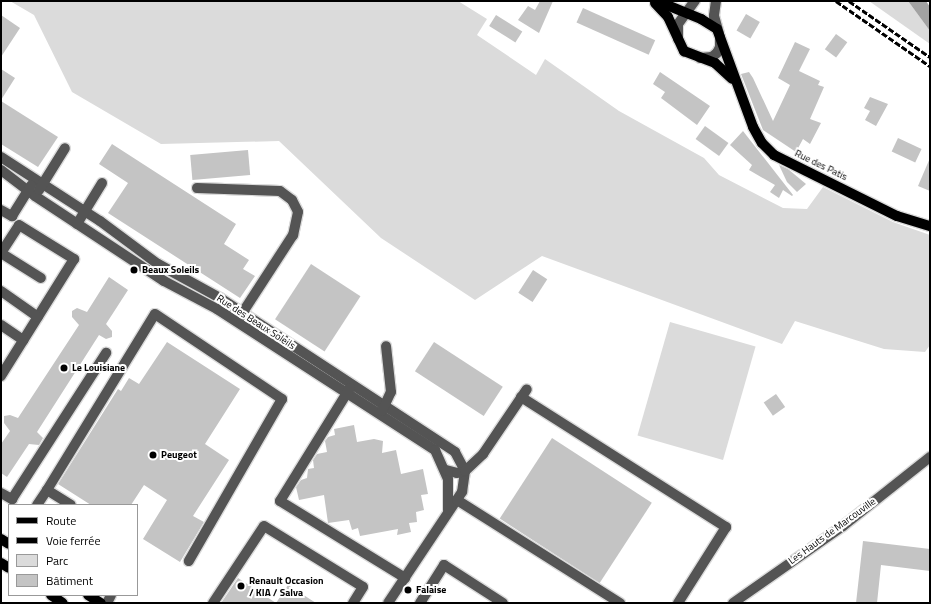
<!DOCTYPE html>
<meta charset="utf-8">
<style>
body{margin:0}
#map{position:relative;width:931px;height:604px;overflow:hidden;background:#fff;font-family:"Titillium Web",sans-serif}
div>[style]{position:absolute}
[style*='--x']{left:calc(var(--x)*1px);top:calc(var(--y)*1px);width:calc(var(--w)*1px);rotate:calc(var(--a)*1deg)}
.green>*{inset:0;background:#dbdbdb;transform-origin:0 0}
.water>*{inset:0;background:#a2a2a2}
.building>*{inset:0;background:#c4c4c4;transform-origin:0 0}
.roads{filter:drop-shadow(1px 0 #dbdbdb) drop-shadow(-1px 0 #dbdbdb) drop-shadow(0 1px #dbdbdb) drop-shadow(0 -1px #dbdbdb)}
.minor>*{height:10px;margin:-5px;padding:0 5px;transform-origin:5px;border-radius:5px;background:#545454}
.major>*{height:10px;margin:-5px;padding:0 5px;transform-origin:5px;border-radius:5px;background:#000}
.rail>*{height:3px;margin-top:-1.5px;transform-origin:0;background:repeating-linear-gradient(90deg,#000 0 6px,transparent 0 8px)}
.dots>*{width:11px;height:11px;translate:-50% -50%;box-sizing:border-box;border:2px solid #fff;border-radius:50%}
span{translate:-50% -50%;white-space:nowrap;text-align:center;line-height:1.15;-webkit-text-stroke:4px #fff;paint-order:stroke}
.street-label{font-size:10px;color:#000}
.poi-label{font-size:10px;color:#000;font-weight:700}
.left{translate:0 -50%;text-align:left}
.frame{position:absolute;inset:0;border:2px solid #000;pointer-events:none}
.legend{position:absolute;left:8px;top:504px;width:130px;height:92px;box-sizing:border-box;background:#fff;border:1px solid #999;margin:0;padding:5px 7px;list-style:none;font-size:12px;color:#000}
.legend li{display:flex;align-items:center;gap:8px;height:20px}
.legend b{width:20px;border:1px solid #999}
</style>
<div id="map">
<div class="green">
<div style="clip-path:polygon(10px 1px,458px 1px,487px 19px,477px 35px,536px 75px,545px 59px,619px 111px,704px 158px,719px 175px,783px 208px,807px 209px,823px 187px,893px 222px,930px 235px,930px 345px,925px 352px,884px 349px,795px 321px,782px 344px,542px 256px,475px 300px,381px 238px,279px 141px,161px 144px,72px 92px,34px 15px)"></div>
<div style="clip-path:polygon(869px 1px,908px 1px,930px 31px,930px 44px)"></div>
<div style="left:670px;top:322px;width:89px;height:118px;rotate:16deg"></div>
</div>
<div class="water">
<div style="clip-path:polygon(908px 1px,926px 1px,930px 7px,930px 31px)"></div>
</div>
<div class="building">
<div style="clip-path:polygon(540px 1px,553px 1px,539px 33px,518px 20px,528px 6px,535px 10px)"></div>
<div style="left:583px;top:8px;width:79px;height:16px;rotate:24deg"></div>
<div style="left:746px;top:14px;width:16px;height:19px;rotate:30deg"></div>
<div style="clip-path:polygon(1px 15px,20px 28px,1px 57px)"></div>
<div style="left:496px;top:15px;width:31px;height:13px;rotate:32deg"></div>
<div style="left:836px;top:34px;width:14px;height:19px;rotate:36deg"></div>
<div style="clip-path:polygon(795px 42px,810px 49px,799px 71px,820px 81px,818px 85px,824px 87px,810px 119px,821px 123px,810px 144px,803px 139px,796px 152px,763px 130px,741px 74px,749px 72px,753px 78px,773px 121px,790px 85px,778px 78px)"></div>
<div style="clip-path:polygon(1px 69px,15px 78px,1px 100px)"></div>
<div style="clip-path:polygon(660px 72px,710px 106px,697px 125px,661px 98px,665px 92px,653px 84px)"></div>
<div style="clip-path:polygon(870px 97px,888px 104px,876px 126px,865px 120px,870px 111px,864px 108px)"></div>
<div style="clip-path:polygon(1px 101px,58px 137px,38px 167px,1px 144px)"></div>
<div style="left:705px;top:126px;width:29px;height:16px;rotate:36deg"></div>
<div style="clip-path:polygon(743px 131px,793px 195px,792px 196px,783px 190px,779px 198px,770px 192px,775px 185px,749px 170px,752px 165px,730px 145px)"></div>
<div style="left:898px;top:138px;width:26px;height:15px;rotate:25deg"></div>
<div style="clip-path:polygon(112px 144px,236px 224px,224px 244px,249px 260px,243px 269px,255px 276px,240px 298px,108px 213px,128px 183px,99px 164px)"></div>
<div style="left:248px;top:150px;width:25px;height:58px;rotate:85deg"></div>
<div style="clip-path:polygon(930px 158px,930px 191px,918px 186px)"></div>
<div style="clip-path:polygon(779px 165px,788px 169px,806px 184px,797px 192px,787px 182px)"></div>
<div style="left:311px;top:264px;width:59px;height:66px;rotate:33deg"></div>
<div style="left:533px;top:270px;width:17px;height:27px;rotate:33deg"></div>
<div style="clip-path:polygon(109px 277px,128px 290px,106px 324px,112px 331px,112px 337px,106px 339px,99px 335px,37px 432px,43px 438px,39px 445px,29px 444px,7px 477px,1px 473px,1px 444px,10px 431px,4px 423px,4px 416px,10px 415px,18px 418px,79px 325px,72px 317px,72px 311px,77px 308px,87px 312px)"></div>
<div style="clip-path:polygon(167px 342px,240px 389px,205px 444px,229px 460px,193px 516px,204px 522px,180px 562px,143px 539px,167px 500px,144px 485px,131px 505px,91px 505px,58px 484px,118px 389px,121px 391px,129px 378px,139px 384px)"></div>
<div style="left:434px;top:342px;width:82px;height:35px;rotate:33deg"></div>
<div style="left:776px;top:394px;width:16px;height:15px;rotate:55deg"></div>
<div style="clip-path:polygon(354px 425px,357px 442px,374px 439px,383px 441px,382px 453px,396px 450px,401px 474px,423px 469px,428px 494px,421px 495px,424px 510px,416px 512px,417px 522px,409px 523px,411px 532px,397px 535px,398px 529px,360px 536px,358px 528px,352px 530px,349px 520px,328px 523px,324px 495px,299px 500px,296px 487px,301px 480px,307px 478px,308px 469px,314px 468px,313px 460px,317px 454px,327px 452px,325px 441px,328px 437px,335px 435px,334px 429px)"></div>
<div style="left:552px;top:438px;width:119px;height:96px;rotate:33deg"></div>
<div style="clip-path:polygon(863px 541px,930px 549px,930px 571px,881px 565px,877px 603px,856px 603px)"></div>
<div style="clip-path:polygon(238px 578px,276px 603px,288px 585px,316px 603px,221px 603px)"></div>
</div>
<div class="roads">
<div class="minor">
<div style="--x:716;--y:1;--w:15;--a:98"></div>
<div style="--x:714;--y:16;--w:18;--a:74"></div>
<div style="--x:678;--y:39;--w:15;--a:-90"></div>
<div style="--x:678;--y:24;--w:29;--a:-54"></div>
<div style="--x:700;--y:58;--w:12;--a:-5"></div>
<div style="--x:712;--y:57;--w:6;--a:-39"></div>
<div style="--x:717;--y:53;--w:7;--a:-63"></div>
<div style="--x:720;--y:47;--w:10;--a:-90"></div>
<div style="--x:1;--y:157;--w:118;--a:32.9"></div>
<div style="--x:100;--y:221;--w:72;--a:36.6"></div>
<div style="--x:158;--y:264;--w:71;--a:28.7"></div>
<div style="--x:220;--y:298;--w:281;--a:33.2"></div>
<div style="--x:455;--y:452;--w:21;--a:62"></div>
<div style="--x:465;--y:471;--w:21;--a:98"></div>
<div style="--x:462;--y:492;--w:133;--a:123.7"></div>
<div style="--x:1;--y:170;--w:43;--a:37.4"></div>
<div style="--x:35;--y:196;--w:154;--a:33.4"></div>
<div style="--x:164;--y:281;--w:60;--a:27.8"></div>
<div style="--x:217;--y:309;--w:260;--a:32.9"></div>
<div style="--x:435;--y:450;--w:32;--a:66"></div>
<div style="--x:448;--y:479;--w:31;--a:90"></div>
<div style="--x:197;--y:188;--w:83;--a:2.1"></div>
<div style="--x:280;--y:191;--w:15;--a:37"></div>
<div style="--x:292;--y:200;--w:13;--a:63"></div>
<div style="--x:298;--y:212;--w:24;--a:102"></div>
<div style="--x:293;--y:235;--w:99;--a:123"></div>
<div style="--x:39;--y:190;--w:49;--a:-58.2"></div>
<div style="--x:1;--y:210;--w:13;--a:29"></div>
<div style="--x:12;--y:216;--w:36;--a:-58"></div>
<div style="--x:77;--y:224;--w:48;--a:-58.6"></div>
<div style="--x:1;--y:253;--w:33;--a:-57"></div>
<div style="--x:19;--y:225;--w:65;--a:31.7"></div>
<div style="--x:74;--y:259;--w:138;--a:122"></div>
<div style="--x:1;--y:253;--w:47;--a:32"></div>
<div style="--x:1;--y:291;--w:45;--a:35.1"></div>
<div style="--x:1;--y:325;--w:27;--a:34"></div>
<div style="--x:350;--y:388;--w:133;--a:121.8"></div>
<div style="--x:280;--y:501;--w:147;--a:31.6"></div>
<div style="--x:521;--y:397;--w:243;--a:32.4"></div>
<div style="--x:726;--y:527;--w:90;--a:122.3"></div>
<div style="--x:382;--y:411;--w:21;--a:-65"></div>
<div style="--x:391;--y:392;--w:46;--a:-96.2"></div>
<div style="--x:446;--y:470;--w:11;--a:15"></div>
<div style="--x:457;--y:473;--w:8;--a:-14"></div>
<div style="--x:465;--y:471;--w:25;--a:-43"></div>
<div style="--x:483;--y:454;--w:78;--a:-55.9"></div>
<div style="--x:47;--y:490;--w:206;--a:-58.5"></div>
<div style="--x:155;--y:314;--w:153;--a:33.8"></div>
<div style="--x:282;--y:399;--w:187;--a:119.9"></div>
<div style="--x:1;--y:493;--w:13;--a:29"></div>
<div style="--x:12;--y:499;--w:174;--a:-57.2"></div>
<div style="--x:457;--y:500;--w:193;--a:32.3"></div>
<div style="--x:37;--y:505;--w:18;--a:-56"></div>
<div style="--x:47;--y:490;--w:28;--a:32"></div>
<div style="--x:107;--y:603;--w:9;--a:-63"></div>
<div style="--x:213;--y:603;--w:92;--a:-56.5"></div>
<div style="--x:264;--y:526;--w:116;--a:31.6"></div>
<div style="--x:363;--y:587;--w:19;--a:122"></div>
<div style="--x:420;--y:603;--w:45;--a:-57.7"></div>
<div style="--x:444;--y:565;--w:70;--a:32.8"></div>
<div style="--x:733;--y:603;--w:134;--a:-35"></div>
<div style="--x:843;--y:526;--w:111;--a:-38.4"></div>
</div>
<div class="major">
<div style="--x:657;--y:1;--w:48;--a:22.2"></div>
<div style="--x:701;--y:19;--w:19;--a:32"></div>
<div style="--x:717;--y:29;--w:104;--a:69.8"></div>
<div style="--x:753;--y:127;--w:18;--a:61"></div>
<div style="--x:762;--y:143;--w:17;--a:45"></div>
<div style="--x:774;--y:155;--w:137;--a:26.4"></div>
<div style="--x:897;--y:216;--w:34;--a:17"></div>
<div style="--x:655;--y:3;--w:19;--a:47"></div>
<div style="--x:668;--y:17;--w:38;--a:65"></div>
<div style="--x:684;--y:51;--w:33;--a:21"></div>
<div style="--x:715;--y:63;--w:23;--a:43"></div>
<div style="--x:1;--y:539;--w:9;--a:32"></div>
<div style="--x:1;--y:563;--w:9;--a:32"></div>
<div style="--x:51;--y:595;--w:14;--a:34"></div>
<div style="--x:88;--y:595;--w:15;--a:32"></div>
</div>
</div>
<div class="rail">
<div style="--x:836;--y:1;--w:114;--a:34.7"></div>
<div style="--x:849;--y:1;--w:98;--a:34.7"></div>
</div>
<div class="dots">
<div style="left:134px;top:270px;background:#000"></div>
<div style="left:64px;top:368px;background:#000"></div>
<div style="left:153px;top:455px;background:#000"></div>
<div style="left:241px;top:586px;background:#000"></div>
<div style="left:408px;top:590px;background:#000"></div>
</div>
<div class="street-label">
<span style="left:821px;top:165px;rotate:26deg">Rue des Patis</span>
<span style="left:256px;top:322px;rotate:33deg">Rue des Beaux Soleils</span>
<span style="left:832px;top:531px;rotate:-36deg">Les Hauts de Marcouville</span>
</div>
<div class="poi-label">
<span class="left" style="left:142px;top:270px">Beaux Soleils</span>
<span class="left" style="left:72px;top:368px">Le Louisiane</span>
<span class="left" style="left:161px;top:455px">Peugeot</span>
<span class="left" style="left:249px;top:586px">Renault Occasion<br>/ KIA / Salva</span>
<span class="left" style="left:416px;top:590px">Falaise</span>
</div>
<div class="frame"></div>
<ul class="legend">
<li><b style="height:5px;background:#000"></b>Route</li>
<li><b style="height:5px;background:#000"></b>Voie ferrée</li>
<li><b style="height:11px;background:#dbdbdb"></b>Parc</li>
<li><b style="height:11px;background:#c4c4c4"></b>Bâtiment</li>
</ul>
</div>
